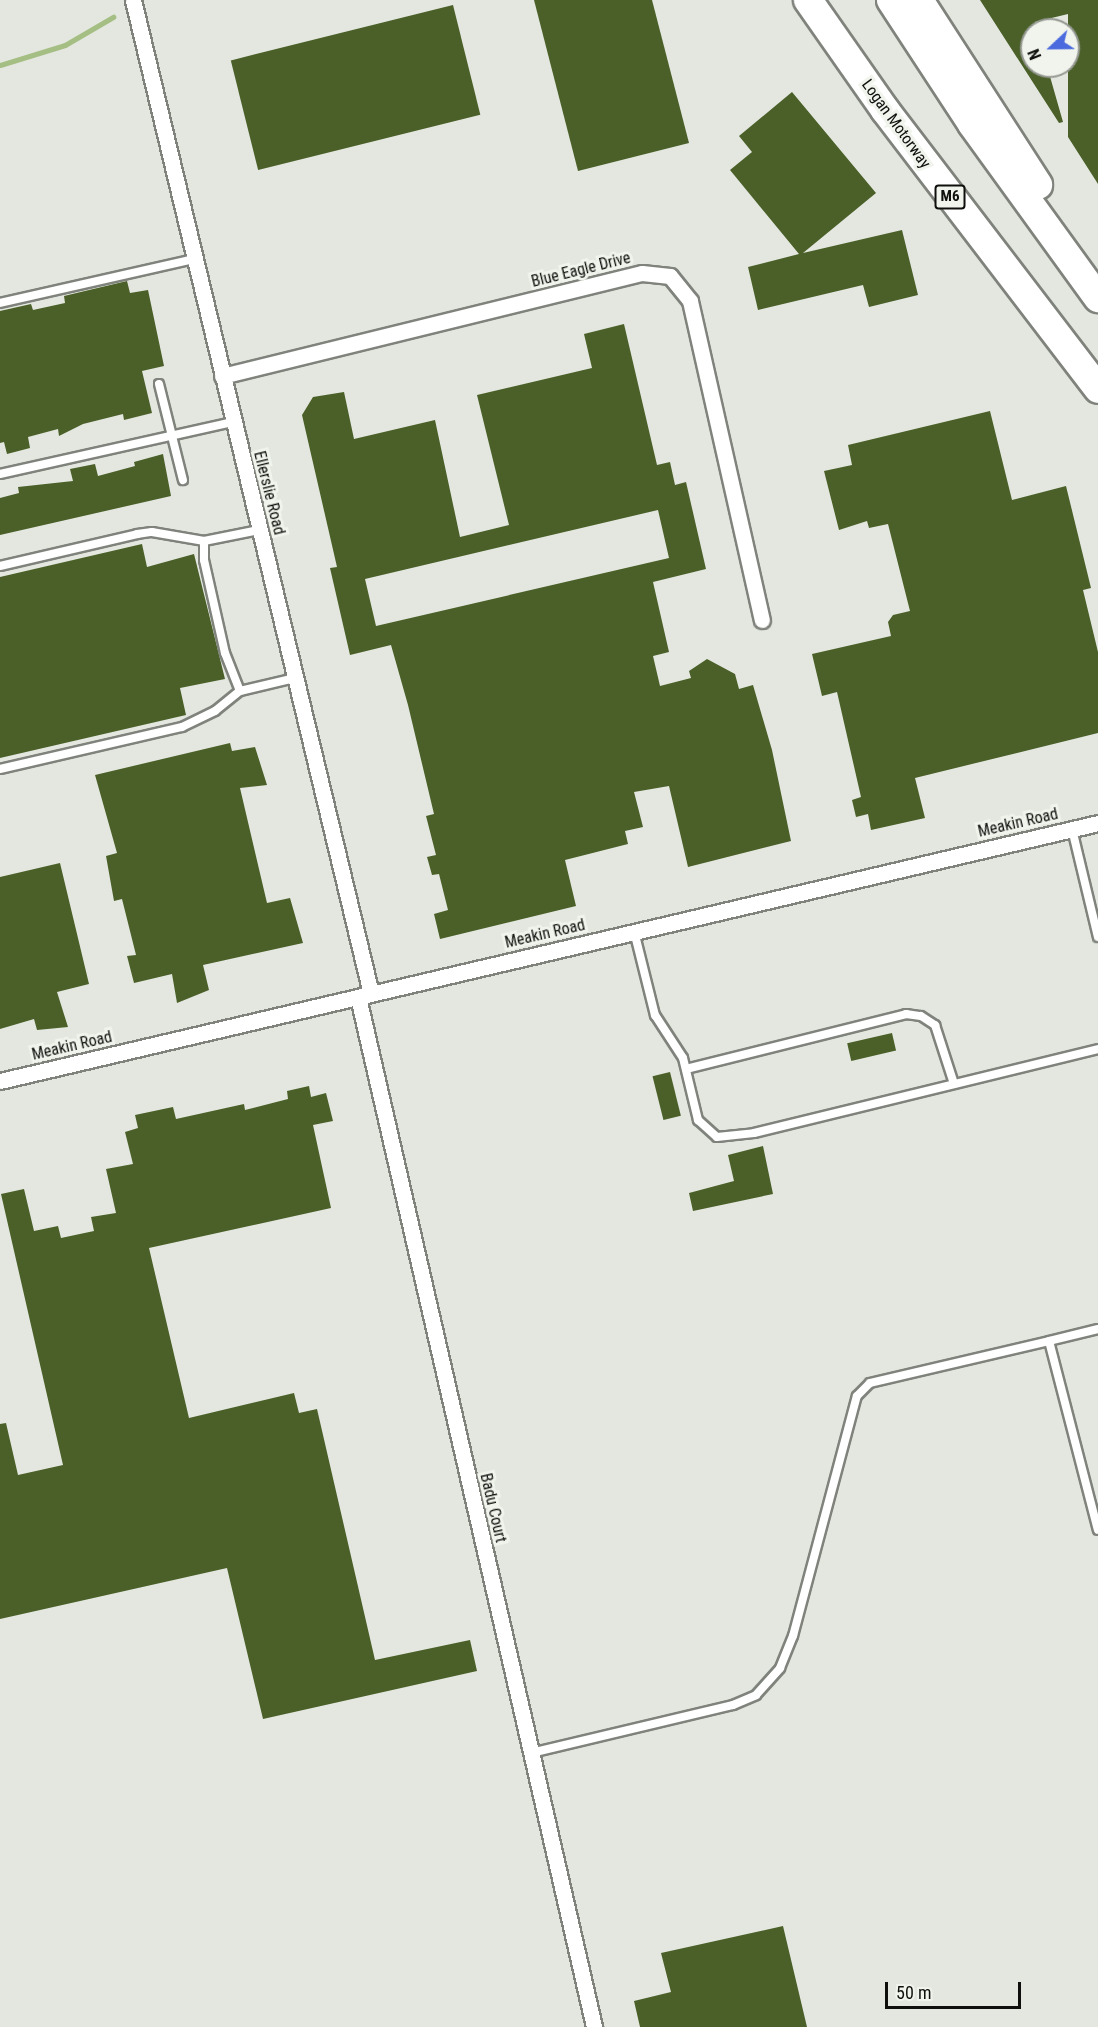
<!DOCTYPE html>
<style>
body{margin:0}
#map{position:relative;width:1098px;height:2027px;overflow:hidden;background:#e3e7df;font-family:"Roboto Condensed",sans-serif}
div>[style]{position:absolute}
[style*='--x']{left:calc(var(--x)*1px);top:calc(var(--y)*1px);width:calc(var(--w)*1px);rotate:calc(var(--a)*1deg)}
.stream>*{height:5px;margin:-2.5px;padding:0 2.5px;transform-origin:2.5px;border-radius:2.5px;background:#a5be83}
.building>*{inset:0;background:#4a6028;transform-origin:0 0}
.roads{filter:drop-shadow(2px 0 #7f837c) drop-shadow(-2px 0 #7f837c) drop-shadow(0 2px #7f837c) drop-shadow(0 -2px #7f837c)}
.service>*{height:8px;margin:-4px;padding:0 4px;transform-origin:4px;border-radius:4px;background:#fff}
.minor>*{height:15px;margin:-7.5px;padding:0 7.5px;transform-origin:7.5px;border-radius:7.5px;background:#fff}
.motorway>*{height:28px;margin:-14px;padding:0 14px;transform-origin:14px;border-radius:14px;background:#fff}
span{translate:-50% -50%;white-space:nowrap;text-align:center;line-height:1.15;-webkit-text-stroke:6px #f0f4ec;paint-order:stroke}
.shield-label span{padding:2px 4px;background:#f0f4ec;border:2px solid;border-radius:4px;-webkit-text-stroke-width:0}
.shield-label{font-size:15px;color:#0f100d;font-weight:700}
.street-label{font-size:16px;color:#0f100d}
.north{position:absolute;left:1020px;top:18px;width:60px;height:60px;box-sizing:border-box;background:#f0f4ec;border:2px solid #969993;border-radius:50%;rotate:248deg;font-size:16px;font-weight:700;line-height:24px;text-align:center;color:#0f100d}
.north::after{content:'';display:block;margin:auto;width:21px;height:27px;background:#4b6ade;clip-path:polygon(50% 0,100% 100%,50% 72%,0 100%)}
.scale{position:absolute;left:885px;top:1982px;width:136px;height:27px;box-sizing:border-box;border:3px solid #0f100d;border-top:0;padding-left:8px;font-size:18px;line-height:21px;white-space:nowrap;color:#0f100d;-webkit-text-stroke:4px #f0f4ec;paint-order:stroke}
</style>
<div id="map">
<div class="stream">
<div style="--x:0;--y:65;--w:68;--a:-17.1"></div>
<div style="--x:65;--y:45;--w:56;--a:-30.3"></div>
</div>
<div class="building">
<div style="clip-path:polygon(534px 0,652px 0,689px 143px,578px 171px)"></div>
<div style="clip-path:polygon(980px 0,1098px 0,1098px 184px,1068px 137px,1068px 14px,1035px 22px,1037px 30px,1032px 30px,1032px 66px,1047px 66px,1063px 122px,1059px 123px)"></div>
<div style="left:453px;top:5px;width:113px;height:229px;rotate:76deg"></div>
<div style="clip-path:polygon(792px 92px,876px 193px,803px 253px,902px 230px,918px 295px,869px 307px,863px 285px,758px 310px,748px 267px,799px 254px,730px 170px,752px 152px,739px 136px)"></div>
<div style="clip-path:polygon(127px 281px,130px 293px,148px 290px,164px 366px,142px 371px,152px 413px,124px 420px,123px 414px,83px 424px,59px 436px,58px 429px,28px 437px,30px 448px,7px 454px,4px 442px,0 443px,0 311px,31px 304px,33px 310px,65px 303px,64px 296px)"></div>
<div style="clip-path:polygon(evenodd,624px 324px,657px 465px,670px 462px,675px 485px,686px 482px,706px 569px,653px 582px,669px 652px,653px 656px,660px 686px,691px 678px,689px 671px,707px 659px,735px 674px,739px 689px,753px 685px,772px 750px,791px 841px,688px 867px,669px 786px,634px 792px,643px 827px,625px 831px,628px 844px,565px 860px,576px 906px,440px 939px,434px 914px,448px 910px,439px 874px,432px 875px,427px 857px,436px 855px,426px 816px,434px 814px,408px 705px,391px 645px,350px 655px,330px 568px,337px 567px,302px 415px,313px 397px,344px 392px,354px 439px,435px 420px,460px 537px,509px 525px,477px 395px,592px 368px,584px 334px,624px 324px,658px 510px,669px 558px,376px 626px,365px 579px,658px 510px)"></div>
<div style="clip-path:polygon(990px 411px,1012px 500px,1066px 486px,1091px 588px,1083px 590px,1098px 652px,1098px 733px,915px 778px,925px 818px,871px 830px,868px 814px,856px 817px,852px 800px,861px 797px,837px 692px,822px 696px,812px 654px,891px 636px,888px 622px,893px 615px,910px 611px,888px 524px,869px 528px,867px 521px,839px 530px,824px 471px,852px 465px,848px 445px)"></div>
<div style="clip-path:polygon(163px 454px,171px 496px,0 535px,0 498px,19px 493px,18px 487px,73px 481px,70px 469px,95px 464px,98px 476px,135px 466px,134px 462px)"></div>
<div style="clip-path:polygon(142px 544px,147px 567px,194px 554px,225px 679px,180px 688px,186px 715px,0 758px,0 577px)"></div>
<div style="clip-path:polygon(230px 743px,232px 751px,255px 747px,267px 785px,240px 788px,267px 903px,290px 898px,303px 943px,203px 965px,209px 990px,177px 1003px,172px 974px,134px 983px,127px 956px,136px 955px,122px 899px,114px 901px,106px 856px,117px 853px,95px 775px)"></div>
<div style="clip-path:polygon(60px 863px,89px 984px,57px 992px,68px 1027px,37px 1030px,34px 1019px,0 1029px,0 877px)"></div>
<div style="left:892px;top:1033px;width:18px;height:46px;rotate:77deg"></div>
<div style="left:670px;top:1072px;width:45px;height:18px;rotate:76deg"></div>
<div style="clip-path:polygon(309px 1086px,311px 1097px,326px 1093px,333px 1121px,313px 1125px,331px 1208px,149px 1248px,189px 1418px,294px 1393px,299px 1413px,317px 1409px,375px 1660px,470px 1640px,477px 1671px,263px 1719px,227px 1568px,0 1619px,0 1424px,6px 1423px,18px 1475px,63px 1465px,1px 1194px,24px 1189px,34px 1231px,58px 1226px,61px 1238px,94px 1231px,91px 1217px,116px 1213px,106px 1169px,133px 1164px,125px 1132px,138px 1128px,135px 1115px,173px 1107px,176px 1119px,244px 1104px,245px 1110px,288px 1099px,287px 1091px)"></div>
<div style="clip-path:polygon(763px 1146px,773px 1194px,693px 1211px,689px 1193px,734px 1181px,728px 1155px)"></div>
<div style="clip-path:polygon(783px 1926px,807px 2027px,640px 2027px,634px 2001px,671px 1992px,661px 1953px)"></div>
</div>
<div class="roads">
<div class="service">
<div style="--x:0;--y:303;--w:199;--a:-12.8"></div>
<div style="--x:159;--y:384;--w:99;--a:76"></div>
<div style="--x:0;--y:474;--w:239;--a:-12.6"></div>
<div style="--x:204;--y:541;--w:19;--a:90"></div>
<div style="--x:204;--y:560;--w:95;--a:77.3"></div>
<div style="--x:225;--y:653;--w:41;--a:68.5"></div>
<div style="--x:0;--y:566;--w:141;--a:-13.1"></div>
<div style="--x:137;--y:534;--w:15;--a:-8"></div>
<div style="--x:152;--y:532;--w:53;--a:9.8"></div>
<div style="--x:204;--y:541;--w:56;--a:-11.3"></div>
<div style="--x:0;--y:769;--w:187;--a:-13"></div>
<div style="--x:182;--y:727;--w:37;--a:-26"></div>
<div style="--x:215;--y:711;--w:32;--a:-39"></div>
<div style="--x:240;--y:691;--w:57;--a:-13.3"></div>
<div style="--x:1072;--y:829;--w:111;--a:76.5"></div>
<div style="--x:634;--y:931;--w:87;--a:76"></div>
<div style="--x:655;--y:1015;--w:51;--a:56.9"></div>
<div style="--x:683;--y:1058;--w:64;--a:76.4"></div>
<div style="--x:698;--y:1120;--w:25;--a:42"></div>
<div style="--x:717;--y:1137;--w:37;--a:-6"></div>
<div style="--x:754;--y:1133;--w:354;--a:-13.7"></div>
<div style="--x:686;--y:1069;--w:227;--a:-14"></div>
<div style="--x:906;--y:1014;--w:15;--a:8"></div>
<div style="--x:921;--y:1016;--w:17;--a:33"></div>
<div style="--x:935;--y:1025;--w:62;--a:72.1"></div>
<div style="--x:1098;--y:1329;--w:50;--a:166.2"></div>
<div style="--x:1049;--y:1341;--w:195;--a:75.5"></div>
<div style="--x:531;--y:1753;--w:208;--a:-13.4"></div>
<div style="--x:733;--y:1705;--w:25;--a:-23"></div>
<div style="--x:756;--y:1695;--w:36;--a:-48"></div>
<div style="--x:780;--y:1668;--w:35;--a:-68"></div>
<div style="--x:793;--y:1636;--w:248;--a:-75.1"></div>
<div style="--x:857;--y:1396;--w:18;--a:-45"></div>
<div style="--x:870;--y:1383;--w:184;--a:-13.2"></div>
</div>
<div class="minor">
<div style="--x:133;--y:0;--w:1022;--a:76.53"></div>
<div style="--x:222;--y:376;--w:432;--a:-13.8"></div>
<div style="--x:642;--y:273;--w:28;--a:6"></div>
<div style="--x:670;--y:276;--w:32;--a:51"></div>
<div style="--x:690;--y:301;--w:327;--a:77.3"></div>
<div style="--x:358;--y:997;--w:1057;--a:77.09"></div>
<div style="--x:0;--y:1081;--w:1128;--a:-13.22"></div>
</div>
<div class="motorway">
<div style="--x:808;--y:0;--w:134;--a:55"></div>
<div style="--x:885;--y:110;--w:351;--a:52.6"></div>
<div style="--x:891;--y:0;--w:148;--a:56.8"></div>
<div style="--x:972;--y:124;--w:215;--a:54.1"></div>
<div style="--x:919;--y:0;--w:220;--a:57.2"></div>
</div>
</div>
<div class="shield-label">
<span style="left:950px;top:197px">M6</span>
</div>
<div class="street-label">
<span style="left:896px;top:124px;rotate:54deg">Logan Motorway</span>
<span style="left:581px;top:270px;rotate:-14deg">Blue Eagle Drive</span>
<span style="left:269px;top:493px;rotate:76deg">Ellerslie Road</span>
<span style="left:1018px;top:823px;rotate:-13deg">Meakin Road</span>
<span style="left:545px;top:934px;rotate:-13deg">Meakin Road</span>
<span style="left:72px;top:1046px;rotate:-13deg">Meakin Road</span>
<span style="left:493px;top:1508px;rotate:77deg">Badu Court</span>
</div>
<div class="north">N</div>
<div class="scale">50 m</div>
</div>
